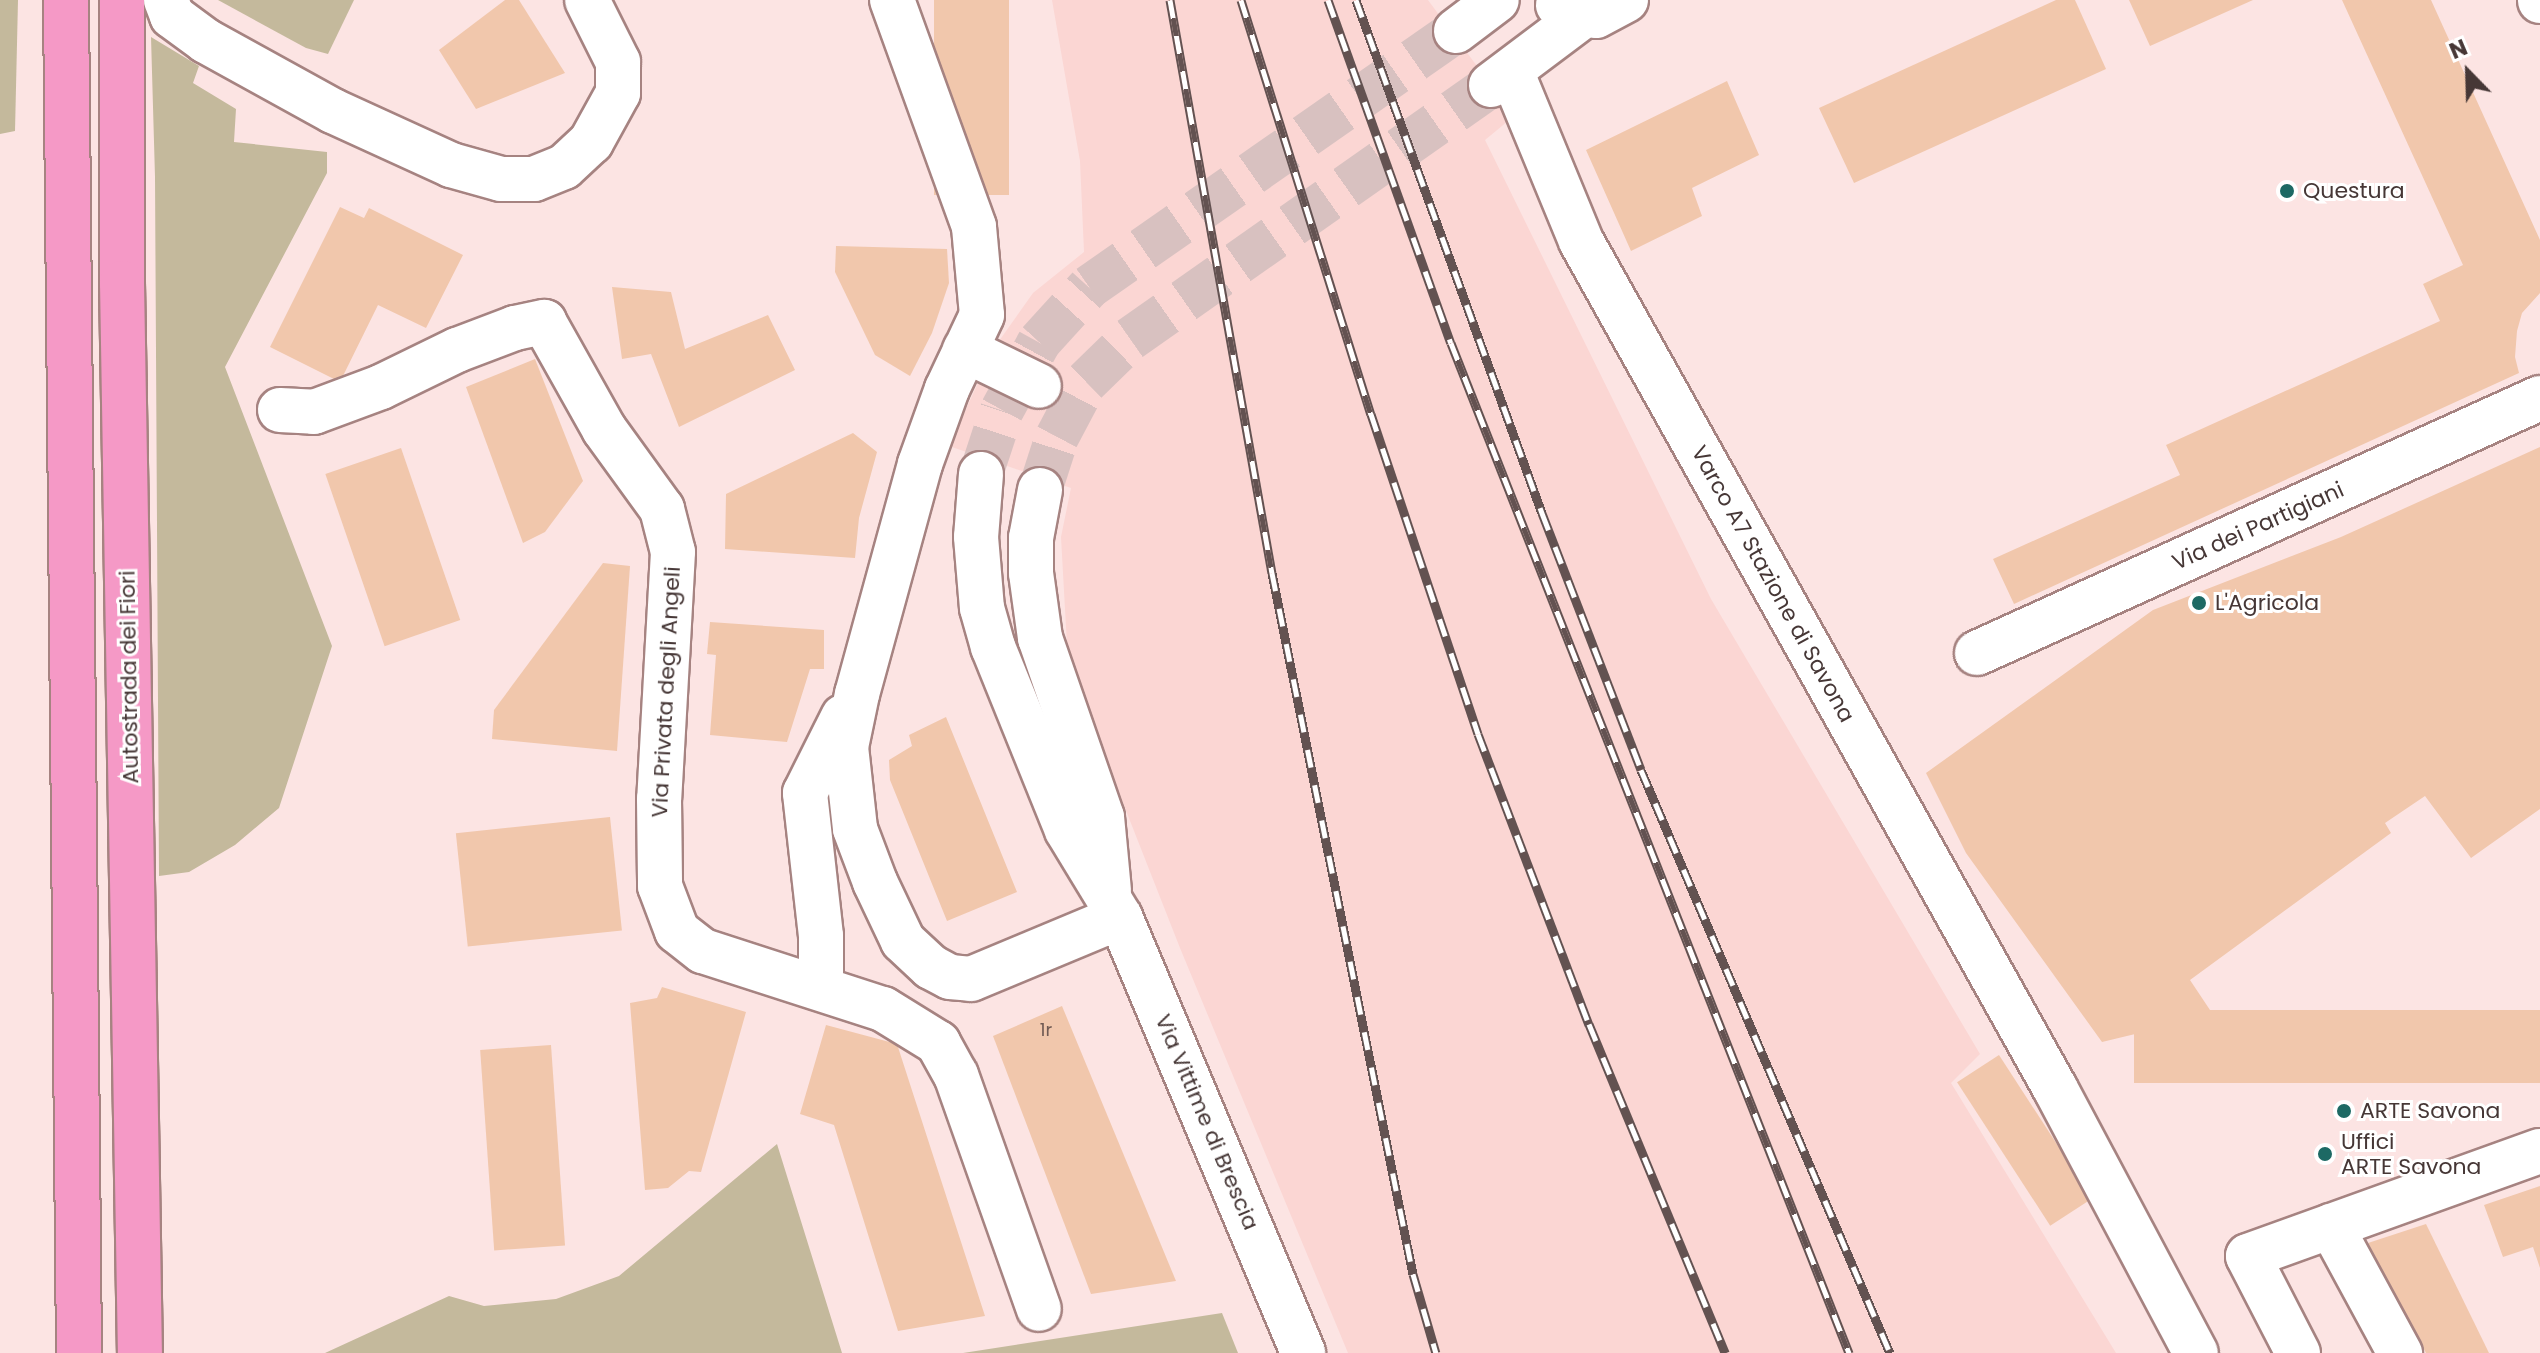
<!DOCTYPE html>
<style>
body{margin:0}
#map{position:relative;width:2540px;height:1353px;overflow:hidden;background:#fce4e3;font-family:Poppins,sans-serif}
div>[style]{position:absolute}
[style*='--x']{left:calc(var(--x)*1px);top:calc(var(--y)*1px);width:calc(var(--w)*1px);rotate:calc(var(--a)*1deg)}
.built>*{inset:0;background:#fbd6d3}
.green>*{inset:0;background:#c4b99c}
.building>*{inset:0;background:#f1c7ac;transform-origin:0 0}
.minor-tunnel>*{height:44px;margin-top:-22px;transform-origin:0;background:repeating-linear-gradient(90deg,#d8c1c0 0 44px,transparent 0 66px)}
.roads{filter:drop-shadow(2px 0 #a68381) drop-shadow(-2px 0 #a68381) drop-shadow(0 2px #a68381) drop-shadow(0 -2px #a68381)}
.minor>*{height:44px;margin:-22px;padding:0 22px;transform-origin:22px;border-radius:22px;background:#fff}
.highway>*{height:44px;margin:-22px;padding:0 22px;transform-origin:22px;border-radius:22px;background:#f599c6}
.rail>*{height:9px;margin-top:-4.5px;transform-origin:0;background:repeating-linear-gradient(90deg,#fff 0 18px,#635251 0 36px);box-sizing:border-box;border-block:2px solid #635251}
.dots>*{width:22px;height:22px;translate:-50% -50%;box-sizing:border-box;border:4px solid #fff;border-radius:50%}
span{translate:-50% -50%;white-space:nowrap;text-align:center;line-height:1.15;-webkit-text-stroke:6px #fff;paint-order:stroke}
.number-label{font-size:18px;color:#715b54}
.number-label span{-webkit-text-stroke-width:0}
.poi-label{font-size:22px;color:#463736}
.left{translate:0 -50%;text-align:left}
.street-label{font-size:22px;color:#463736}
.north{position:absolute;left:2428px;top:32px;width:80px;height:80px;-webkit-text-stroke:6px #fff;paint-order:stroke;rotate:337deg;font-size:22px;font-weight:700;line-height:32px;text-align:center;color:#463736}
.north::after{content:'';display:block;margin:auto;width:28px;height:36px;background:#463736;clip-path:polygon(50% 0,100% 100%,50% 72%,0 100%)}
</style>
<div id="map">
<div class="built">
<div style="clip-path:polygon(1052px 0,1428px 0,1514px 116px,1485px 140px,1711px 599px,1980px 1054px,1951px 1083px,2116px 1353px,1348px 1353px,1180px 948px,1068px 663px,1061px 537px,1071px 488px,949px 446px,994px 348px,1033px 293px,1084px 252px,1080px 161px)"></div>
</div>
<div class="green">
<div style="clip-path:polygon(0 0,18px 0,15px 131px,0 134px)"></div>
<div style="clip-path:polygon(218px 0,354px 0,328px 54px,306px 48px)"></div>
<div style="clip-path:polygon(151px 37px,199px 66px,193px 83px,236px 109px,234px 142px,327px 152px,327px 173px,225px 367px,332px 646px,279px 808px,235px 845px,189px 872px,159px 876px,155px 177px)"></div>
<div style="clip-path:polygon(777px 1144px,842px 1353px,325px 1353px,449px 1296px,484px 1306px,556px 1299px,619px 1276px)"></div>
<div style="clip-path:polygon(1222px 1313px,1238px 1353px,963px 1353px)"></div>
</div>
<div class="building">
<div style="clip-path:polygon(505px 0,519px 0,565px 73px,476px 109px,439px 50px)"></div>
<div style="left:934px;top:0;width:75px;height:195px"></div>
<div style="clip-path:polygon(2056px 0,2075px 0,2106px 69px,1854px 183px,1819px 108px)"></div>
<div style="clip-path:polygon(2129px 0,2253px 0,2150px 46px)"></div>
<div style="clip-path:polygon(2342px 0,2431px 0,2540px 240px,2540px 293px,2522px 313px,2517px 331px,2515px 357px,2519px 373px,2014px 604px,1993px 559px,2180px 475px,2166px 445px,2440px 321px,2423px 284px,2463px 265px)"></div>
<div style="clip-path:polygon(1727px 81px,1759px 155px,1692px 188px,1702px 216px,1631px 251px,1586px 150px)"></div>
<div style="clip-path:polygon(340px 207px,364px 218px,369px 208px,463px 255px,426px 328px,378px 305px,340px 382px,270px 347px)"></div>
<div style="clip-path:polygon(836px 246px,947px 249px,949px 283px,932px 333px,910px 376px,875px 355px,835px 272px)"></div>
<div style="clip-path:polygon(612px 287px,671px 292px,685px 349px,768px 315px,795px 370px,679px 427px,651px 354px,622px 359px)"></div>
<div style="clip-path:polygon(535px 359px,583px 481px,545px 532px,523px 543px,466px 387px)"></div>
<div style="clip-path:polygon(853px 433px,877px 452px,859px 518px,855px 558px,725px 549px,726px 494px)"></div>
<div style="clip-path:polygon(2540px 447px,2540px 809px,2471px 858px,2425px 796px,2385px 823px,2391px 833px,2190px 980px,2210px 1010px,2185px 1022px,2102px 1042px,1966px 853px,1926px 773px,2153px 610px,2341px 537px)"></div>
<div style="left:401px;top:448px;width:182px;height:80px;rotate:71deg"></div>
<div style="clip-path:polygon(603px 563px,630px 566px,617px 751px,492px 739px,494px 710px)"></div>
<div style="clip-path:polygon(710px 622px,824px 630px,824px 669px,810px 669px,787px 742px,710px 735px,716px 655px,707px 654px)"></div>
<div style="clip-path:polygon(946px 717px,1017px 892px,947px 921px,890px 780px,889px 760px,912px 746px,909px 735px)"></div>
<div style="left:610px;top:817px;width:114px;height:155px;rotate:84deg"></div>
<div style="clip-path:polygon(662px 987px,746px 1012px,701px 1172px,689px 1171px,668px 1188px,645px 1190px,630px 1003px,657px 998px)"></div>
<div style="clip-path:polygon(1062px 1006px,1176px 1281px,1091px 1294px,993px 1036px)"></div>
<div style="left:2540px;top:1010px;width:73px;height:406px;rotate:90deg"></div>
<div style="clip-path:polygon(826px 1025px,897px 1044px,985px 1316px,898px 1331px,834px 1125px,800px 1114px)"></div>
<div style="left:551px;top:1045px;width:201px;height:71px;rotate:86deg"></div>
<div style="left:1999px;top:1055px;width:171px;height:50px;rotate:57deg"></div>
<div style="clip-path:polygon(2540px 1186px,2540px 1268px,2533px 1247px,2503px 1257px,2484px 1205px)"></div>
<div style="clip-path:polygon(2426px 1224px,2489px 1353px,2426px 1353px,2368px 1243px)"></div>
</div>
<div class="minor-tunnel">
<div style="--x:981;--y:474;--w:67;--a:-71.8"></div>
<div style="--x:1002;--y:410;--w:77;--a:-61.4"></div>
<div style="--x:1039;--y:342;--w:74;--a:-47.7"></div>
<div style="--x:1089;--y:287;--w:447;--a:-34.9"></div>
<div style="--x:1040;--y:490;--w:56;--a:-72.2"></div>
<div style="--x:1057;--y:437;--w:62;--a:-62.2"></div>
<div style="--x:1086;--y:382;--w:62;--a:-44.3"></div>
<div style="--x:1130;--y:339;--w:441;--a:-35.1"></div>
</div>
<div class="roads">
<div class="minor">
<div style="--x:166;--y:0;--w:17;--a:69"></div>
<div style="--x:172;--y:16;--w:42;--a:36.3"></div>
<div style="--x:206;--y:41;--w:145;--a:28.9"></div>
<div style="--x:333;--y:111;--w:130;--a:24.6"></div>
<div style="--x:451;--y:165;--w:52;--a:15.6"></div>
<div style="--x:501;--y:179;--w:33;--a:0"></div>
<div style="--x:534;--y:179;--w:32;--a:-22"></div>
<div style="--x:564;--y:167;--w:37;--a:-43"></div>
<div style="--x:591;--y:142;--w:56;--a:-61.1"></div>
<div style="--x:618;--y:93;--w:31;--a:-90"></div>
<div style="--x:618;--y:62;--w:69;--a:-116.6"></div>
<div style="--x:892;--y:0;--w:241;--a:70.1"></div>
<div style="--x:974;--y:227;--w:88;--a:84.8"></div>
<div style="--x:982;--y:315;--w:82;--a:115.3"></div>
<div style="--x:947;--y:389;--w:80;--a:109.8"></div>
<div style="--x:920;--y:464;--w:238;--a:105.3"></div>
<div style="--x:857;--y:694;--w:54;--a:101.7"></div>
<div style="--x:846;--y:747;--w:82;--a:83.7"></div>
<div style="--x:855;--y:829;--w:57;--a:69.3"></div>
<div style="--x:875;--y:882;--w:65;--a:64.6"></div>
<div style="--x:903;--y:941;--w:38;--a:43"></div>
<div style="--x:931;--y:967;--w:21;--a:28"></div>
<div style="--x:950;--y:977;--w:21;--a:5"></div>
<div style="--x:971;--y:979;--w:161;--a:-22.6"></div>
<div style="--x:2540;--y:0;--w:1;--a:90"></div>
<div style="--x:1558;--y:5;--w:13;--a:32"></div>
<div style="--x:1569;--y:12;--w:27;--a:8"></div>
<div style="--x:1596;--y:16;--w:34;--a:-28"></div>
<div style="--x:1456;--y:31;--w:51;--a:-37.1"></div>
<div style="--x:1511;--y:71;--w:184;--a:67.6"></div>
<div style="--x:1581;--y:241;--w:971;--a:60.77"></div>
<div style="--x:2055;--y:1088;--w:300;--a:62"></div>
<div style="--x:1491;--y:85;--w:115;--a:-36.9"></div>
<div style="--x:965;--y:350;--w:82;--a:25.9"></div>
<div style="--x:280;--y:410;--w:34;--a:3"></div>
<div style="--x:314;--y:412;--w:72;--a:-20.5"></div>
<div style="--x:381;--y:387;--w:85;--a:-26"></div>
<div style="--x:457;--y:350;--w:62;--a:-20.8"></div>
<div style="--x:515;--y:328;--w:30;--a:-12"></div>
<div style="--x:544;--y:322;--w:123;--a:60.7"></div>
<div style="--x:604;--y:429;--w:99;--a:54.1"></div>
<div style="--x:662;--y:509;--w:44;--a:75.7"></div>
<div style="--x:673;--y:552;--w:247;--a:93.2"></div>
<div style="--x:659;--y:799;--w:87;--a:89.3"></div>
<div style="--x:660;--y:886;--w:48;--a:69.3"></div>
<div style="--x:677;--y:931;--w:33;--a:38"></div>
<div style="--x:703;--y:951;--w:189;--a:17.9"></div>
<div style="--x:883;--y:1009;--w:65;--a:31.7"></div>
<div style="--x:938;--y:1043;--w:37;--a:61"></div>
<div style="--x:956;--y:1075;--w:248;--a:70.5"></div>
<div style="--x:981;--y:474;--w:63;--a:94.5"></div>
<div style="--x:976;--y:537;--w:71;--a:85.2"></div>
<div style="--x:982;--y:608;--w:41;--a:74.2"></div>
<div style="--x:993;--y:647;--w:197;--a:68"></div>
<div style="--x:1067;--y:830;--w:102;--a:58.7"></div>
<div style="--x:1120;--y:917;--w:473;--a:67.2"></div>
<div style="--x:1040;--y:490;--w:49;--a:100.6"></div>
<div style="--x:1031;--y:538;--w:35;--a:90"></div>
<div style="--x:1031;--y:573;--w:66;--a:82.1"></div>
<div style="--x:1040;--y:638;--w:189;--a:70.9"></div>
<div style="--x:1102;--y:817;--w:74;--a:84.6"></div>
<div style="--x:1977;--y:653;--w:618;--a:-24.37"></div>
<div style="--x:821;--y:988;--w:52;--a:-90"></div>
<div style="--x:821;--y:936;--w:144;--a:-96.4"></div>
<div style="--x:805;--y:793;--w:85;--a:-63.4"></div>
<div style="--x:2331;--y:1226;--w:145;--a:61.5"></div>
<div style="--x:2298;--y:1353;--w:109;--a:-117.3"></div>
<div style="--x:2248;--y:1256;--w:310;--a:-19.8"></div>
</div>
<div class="highway">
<div style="--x:66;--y:0;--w:1353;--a:89.45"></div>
<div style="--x:122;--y:0;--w:283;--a:90"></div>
<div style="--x:122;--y:283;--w:1070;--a:89.04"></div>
</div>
</div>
<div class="rail">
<div style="--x:1170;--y:0;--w:582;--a:79.91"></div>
<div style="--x:1272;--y:573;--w:715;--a:78.63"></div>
<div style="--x:1413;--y:1274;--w:82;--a:73.8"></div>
<div style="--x:1241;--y:0;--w:434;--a:72.6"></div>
<div style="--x:1371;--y:414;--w:337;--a:71.5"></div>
<div style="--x:1478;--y:734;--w:311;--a:69.1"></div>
<div style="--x:1589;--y:1024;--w:356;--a:67.5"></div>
<div style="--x:1328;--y:0;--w:364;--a:70.3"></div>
<div style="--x:1451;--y:343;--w:1086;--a:68.49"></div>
<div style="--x:1356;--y:0;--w:546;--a:70.07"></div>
<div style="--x:1542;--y:513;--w:275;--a:68.9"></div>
<div style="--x:1641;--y:770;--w:634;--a:66.87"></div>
</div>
<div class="dots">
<div style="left:2287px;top:191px;background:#1d6964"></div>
<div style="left:2199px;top:603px;background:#1d6964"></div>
<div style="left:2344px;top:1111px;background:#1d6964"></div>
<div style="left:2325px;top:1154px;background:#1d6964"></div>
</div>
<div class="number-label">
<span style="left:1046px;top:1030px">1r</span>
</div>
<div class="poi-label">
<span class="left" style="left:2303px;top:191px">Questura</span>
<span class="left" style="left:2215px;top:603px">L'Agricola</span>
<span class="left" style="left:2360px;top:1111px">ARTE Savona</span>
<span class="left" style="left:2341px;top:1154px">Uffici<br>ARTE Savona</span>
</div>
<div class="street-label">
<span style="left:2258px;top:526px;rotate:-24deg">Via dei Partigiani</span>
<span style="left:1773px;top:584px;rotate:61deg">Varco A7 Stazione di Savona</span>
<span style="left:129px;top:677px;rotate:-91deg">Autostrada dei Fiori</span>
<span style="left:666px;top:692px;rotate:-87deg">Via Privata degli Angeli</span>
<span style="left:1207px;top:1122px;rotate:67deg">Via Vittime di Brescia</span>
</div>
<div class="north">N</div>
</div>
